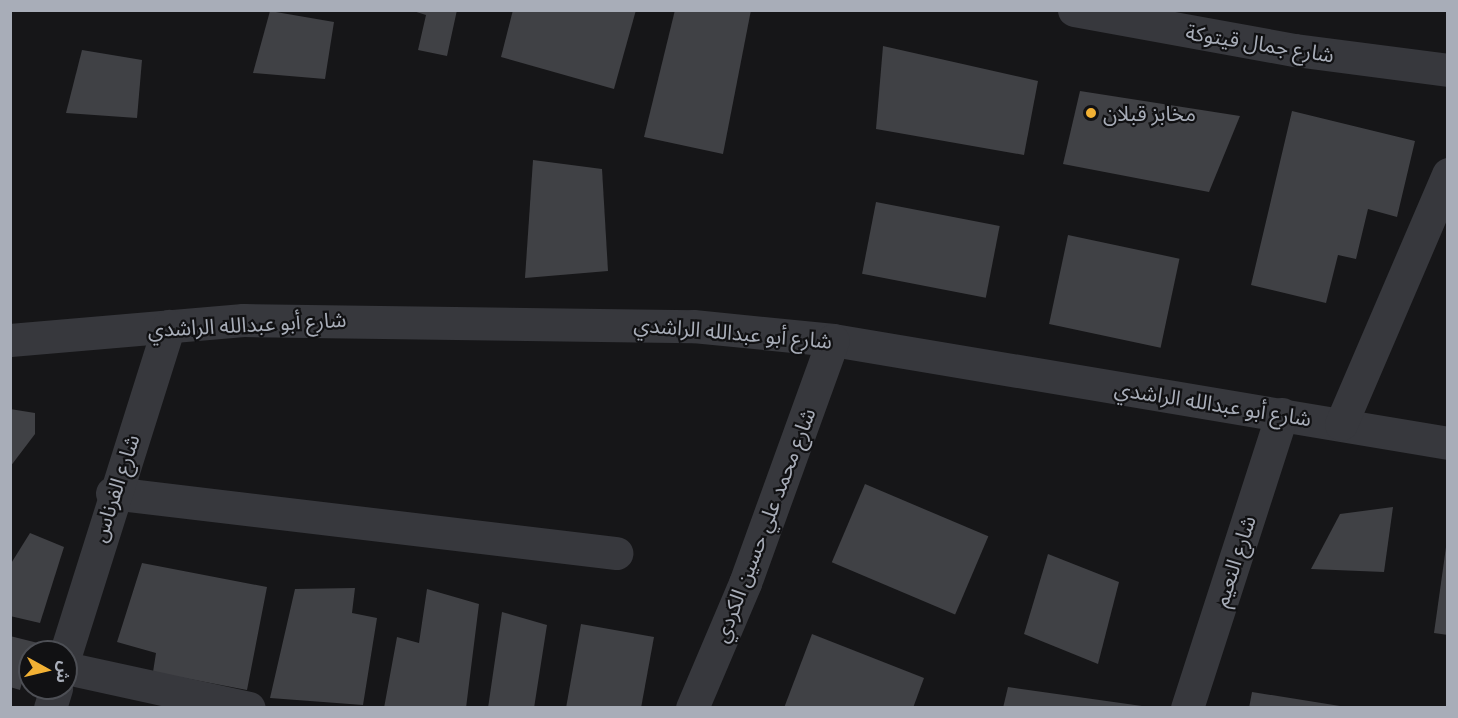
<!DOCTYPE html>
<meta charset="utf-8">
<style>
body{margin:0}
#map{position:relative;width:1458px;height:718px;overflow:hidden;background:#161618;font-family:"IBM Plex Sans","Noto Sans Arabic",sans-serif}
div>[style]{position:absolute}
[style*='--x']{left:calc(var(--x)*1px);top:calc(var(--y)*1px);width:calc(var(--w)*1px);rotate:calc(var(--a)*1deg)}
.building>*{inset:0;background:#404145;transform-origin:0 0}
.minor>*{height:33px;margin:-16.5px;padding:0 16.5px;transform-origin:16.5px;border-radius:16.5px;background:#37383d}
.tertiary>*{height:33px;margin:-16.5px;padding:0 16.5px;transform-origin:16.5px;border-radius:16.5px;background:#37383d}
.dots>*{width:16px;height:16px;translate:-50% -50%;box-sizing:border-box;border:3px solid #111113;border-radius:50%}
span{translate:-50% -50%;white-space:nowrap;text-align:center;line-height:1.15;-webkit-text-stroke:4.5px #111113;paint-order:stroke}
.street-label{font-size:21px;color:#a8adb8}
.poi-label{font-size:21px;color:#a8adb8}
.left{translate:0 -50%;text-align:left}
.frame{position:absolute;inset:0;border:12px solid #a8adb8;pointer-events:none}
.north{position:absolute;left:18px;top:640px;width:60px;height:60px;box-sizing:border-box;background:#111113;border:2px solid #4d4f55;border-radius:50%;rotate:98deg;font-size:16px;font-weight:700;line-height:24px;text-align:center;color:#a8adb8}
.north::after{content:'';display:block;margin:auto;width:21px;height:27px;background:#f2b134;clip-path:polygon(50% 0,100% 100%,50% 72%,0 100%)}
</style>
<div id="map">
<div class="building">
<div style="clip-path:polygon(410px 10px,457px 10px,447px 56px,418px 50px,426px 15px)"></div>
<div style="clip-path:polygon(513px 10px,636px 10px,614px 89px,501px 57px)"></div>
<div style="clip-path:polygon(675px 10px,751px 10px,723px 154px,644px 137px)"></div>
<div style="clip-path:polygon(270px 11px,334px 22px,325px 79px,253px 73px)"></div>
<div style="clip-path:polygon(883px 46px,1038px 81px,1024px 155px,876px 129px)"></div>
<div style="clip-path:polygon(82px 50px,142px 60px,137px 118px,66px 113px)"></div>
<div style="clip-path:polygon(1080px 91px,1240px 116px,1209px 192px,1063px 164px)"></div>
<div style="clip-path:polygon(1292px 111px,1415px 141px,1397px 217px,1368px 209px,1356px 259px,1338px 255px,1326px 303px,1251px 285px)"></div>
<div style="clip-path:polygon(533px 160px,602px 169px,608px 271px,525px 278px)"></div>
<div style="left:876px;top:202px;width:126px;height:73px;rotate:11deg"></div>
<div style="left:1068px;top:235px;width:114px;height:91px;rotate:12deg"></div>
<div style="clip-path:polygon(10px 409px,35px 413px,35px 434px,10px 467px)"></div>
<div style="left:865px;top:484px;width:134px;height:85px;rotate:23deg"></div>
<div style="clip-path:polygon(1393px 507px,1384px 572px,1311px 569px,1340px 514px)"></div>
<div style="clip-path:polygon(30px 533px,64px 547px,40px 623px,10px 616px,10px 565px)"></div>
<div style="clip-path:polygon(1448px 533px,1448px 635px,1434px 633px)"></div>
<div style="clip-path:polygon(1048px 554px,1119px 582px,1098px 664px,1024px 634px)"></div>
<div style="clip-path:polygon(142px 563px,267px 587px,247px 690px,153px 672px,156px 653px,117px 642px)"></div>
<div style="clip-path:polygon(355px 588px,352px 613px,377px 618px,363px 705px,270px 698px,295px 589px)"></div>
<div style="clip-path:polygon(427px 589px,479px 604px,466px 708px,384px 708px,397px 637px,419px 643px)"></div>
<div style="clip-path:polygon(502px 612px,547px 625px,534px 708px,488px 708px)"></div>
<div style="clip-path:polygon(581px 624px,654px 637px,641px 708px,566px 708px)"></div>
<div style="clip-path:polygon(812px 634px,924px 678px,913px 708px,784px 708px)"></div>
<div style="clip-path:polygon(10px 636px,38px 643px,30px 652px,20px 690px,10px 687px)"></div>
<div style="clip-path:polygon(1008px 687px,1142px 706px,1142px 708px,1003px 708px)"></div>
<div style="clip-path:polygon(1252px 692px,1340px 706px,1340px 708px,1249px 708px)"></div>
</div>
<div class="minor">
<div style="--x:10;--y:340;--w:234;--a:-4.9"></div>
<div style="--x:243;--y:320;--w:450;--a:0.8"></div>
<div style="--x:693;--y:326;--w:141;--a:5.7"></div>
<div style="--x:833;--y:340;--w:624;--a:9.51"></div>
<div style="--x:1341;--y:424;--w:272;--a:-66.8"></div>
<div style="--x:112;--y:493;--w:508;--a:6.79"></div>
<div style="--x:66;--y:652;--w:342;--a:-72.5"></div>
<div style="--x:66;--y:668;--w:187;--a:12.3"></div>
<div style="--x:50;--y:708;--w:21;--a:-73"></div>
<div style="--x:692;--y:708;--w:136;--a:-67"></div>
<div style="--x:745;--y:583;--w:258;--a:-70.1"></div>
<div style="--x:1187;--y:708;--w:309;--a:-72.1"></div>
</div>
<div class="tertiary">
<div style="--x:1074;--y:10;--w:225;--a:10.3"></div>
<div style="--x:1295;--y:50;--w:154;--a:7.4"></div>
</div>
<div class="dots">
<div style="left:1091px;top:113px;background:#f2b134"></div>
</div>
<div class="street-label">
<span style="left:1260px;top:43px;rotate:9deg">شارع جمال قيتوكة</span>
<span style="left:247px;top:324px;rotate:-3deg">شارع أبو عبدالله الراشدي</span>
<span style="left:733px;top:332px;rotate:5deg">شارع أبو عبدالله الراشدي</span>
<span style="left:1213px;top:403px;rotate:9deg">شارع أبو عبدالله الراشدي</span>
<span style="left:115px;top:488px;rotate:-72deg">شارع الفرناس</span>
<span style="left:764px;top:525px;rotate:-69deg">شارع محمد علي حسين الكردي</span>
<span style="left:1234px;top:561px;rotate:-72deg">شارع النعيم</span>
</div>
<div class="poi-label">
<span class="left" style="left:1103px;top:113px">مخابز قبلان</span>
</div>
<div class="frame"></div>
<div class="north">ش</div>
</div>
